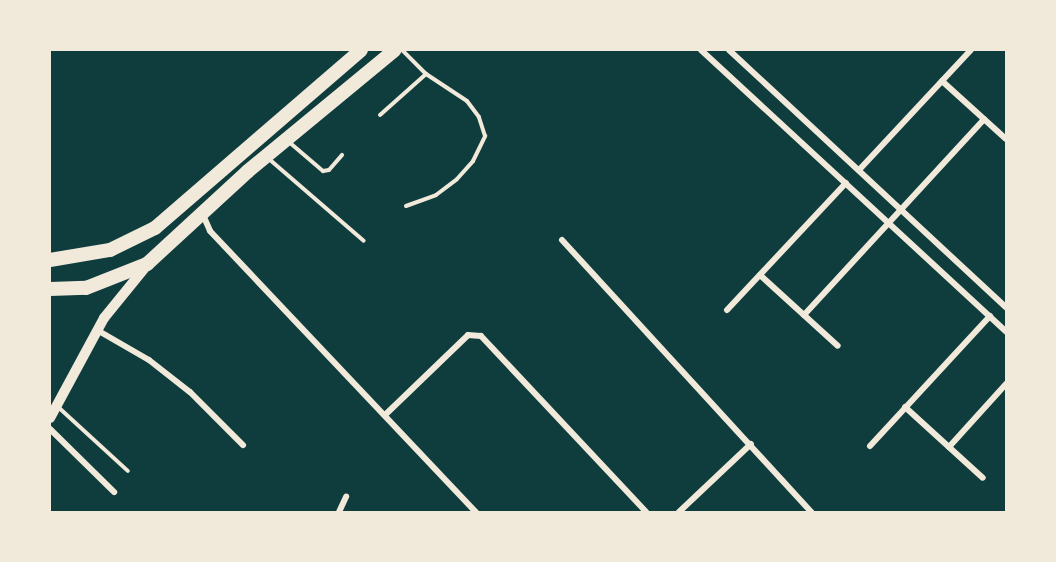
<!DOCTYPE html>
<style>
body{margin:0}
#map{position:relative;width:1056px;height:562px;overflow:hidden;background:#0f3d3e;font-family:"PT Sans",sans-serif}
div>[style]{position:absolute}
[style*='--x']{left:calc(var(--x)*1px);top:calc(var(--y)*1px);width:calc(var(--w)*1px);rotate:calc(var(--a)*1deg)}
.service>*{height:4px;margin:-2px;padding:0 2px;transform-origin:2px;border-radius:2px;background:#f1e9da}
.minor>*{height:6px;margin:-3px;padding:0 3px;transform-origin:3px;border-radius:3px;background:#f1e9da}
.tertiary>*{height:10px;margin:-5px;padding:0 5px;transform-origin:5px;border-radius:5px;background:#f1e9da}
.trunk>*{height:14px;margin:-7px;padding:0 7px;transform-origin:7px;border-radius:7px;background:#f1e9da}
span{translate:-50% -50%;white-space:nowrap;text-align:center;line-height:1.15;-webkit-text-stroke:6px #f1e9da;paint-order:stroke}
.frame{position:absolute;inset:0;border:51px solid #f1e9da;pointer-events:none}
</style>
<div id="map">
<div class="service">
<div style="--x:380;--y:115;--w:62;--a:-41.7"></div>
<div style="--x:426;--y:74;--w:34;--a:-135"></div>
<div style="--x:289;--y:142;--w:45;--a:40.5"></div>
<div style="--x:323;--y:171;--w:6;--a:-9"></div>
<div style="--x:329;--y:170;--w:20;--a:-49"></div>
<div style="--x:269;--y:159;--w:125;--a:40.8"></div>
<div style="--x:406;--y:206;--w:32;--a:-20"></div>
<div style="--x:436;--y:195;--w:26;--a:-37"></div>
<div style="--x:457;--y:179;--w:24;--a:-48"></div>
<div style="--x:473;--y:161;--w:28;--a:-64"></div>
<div style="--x:485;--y:136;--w:20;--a:-108"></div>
<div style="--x:479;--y:117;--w:20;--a:-127"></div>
<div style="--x:467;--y:101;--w:49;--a:-146.6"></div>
<div style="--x:57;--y:406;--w:96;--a:42.5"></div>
</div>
<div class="minor">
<div style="--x:701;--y:50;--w:415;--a:42.7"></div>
<div style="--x:729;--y:50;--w:378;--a:42.9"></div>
<div style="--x:942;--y:81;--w:86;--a:42.2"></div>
<div style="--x:859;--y:170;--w:164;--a:-47"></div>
<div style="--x:203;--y:215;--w:17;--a:66"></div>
<div style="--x:210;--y:231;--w:387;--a:46.6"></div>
<div style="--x:562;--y:240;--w:369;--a:47.5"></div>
<div style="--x:760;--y:275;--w:105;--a:42.3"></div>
<div style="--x:727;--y:310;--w:174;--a:-46.9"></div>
<div style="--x:804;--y:315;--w:266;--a:-47.4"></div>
<div style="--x:97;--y:330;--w:60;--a:30"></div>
<div style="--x:149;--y:360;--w:52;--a:38"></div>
<div style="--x:190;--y:392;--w:75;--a:45"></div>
<div style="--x:905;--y:407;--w:105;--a:42.3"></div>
<div style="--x:385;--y:415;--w:115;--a:-43.9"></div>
<div style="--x:468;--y:335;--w:13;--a:4"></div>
<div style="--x:481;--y:336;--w:241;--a:46.8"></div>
<div style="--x:50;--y:429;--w:90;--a:44.5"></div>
<div style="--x:870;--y:446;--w:177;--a:-47.3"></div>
<div style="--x:949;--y:447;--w:85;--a:-47.9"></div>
<div style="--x:339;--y:512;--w:17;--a:-65"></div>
<div style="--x:679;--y:512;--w:99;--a:-43.4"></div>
</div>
<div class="tertiary">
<div style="--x:50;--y:418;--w:114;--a:-61.6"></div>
<div style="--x:104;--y:318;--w:68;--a:-50.9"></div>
</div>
<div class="trunk">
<div style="--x:50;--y:260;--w:61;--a:-9.5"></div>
<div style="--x:110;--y:250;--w:50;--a:-26.1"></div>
<div style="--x:155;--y:228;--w:272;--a:-40.8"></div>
<div style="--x:50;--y:289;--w:36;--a:-2"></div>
<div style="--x:86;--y:288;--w:66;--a:-21.5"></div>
<div style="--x:147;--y:264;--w:137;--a:-42.6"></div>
<div style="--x:248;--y:171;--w:190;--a:-39.5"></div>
</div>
<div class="frame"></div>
</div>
